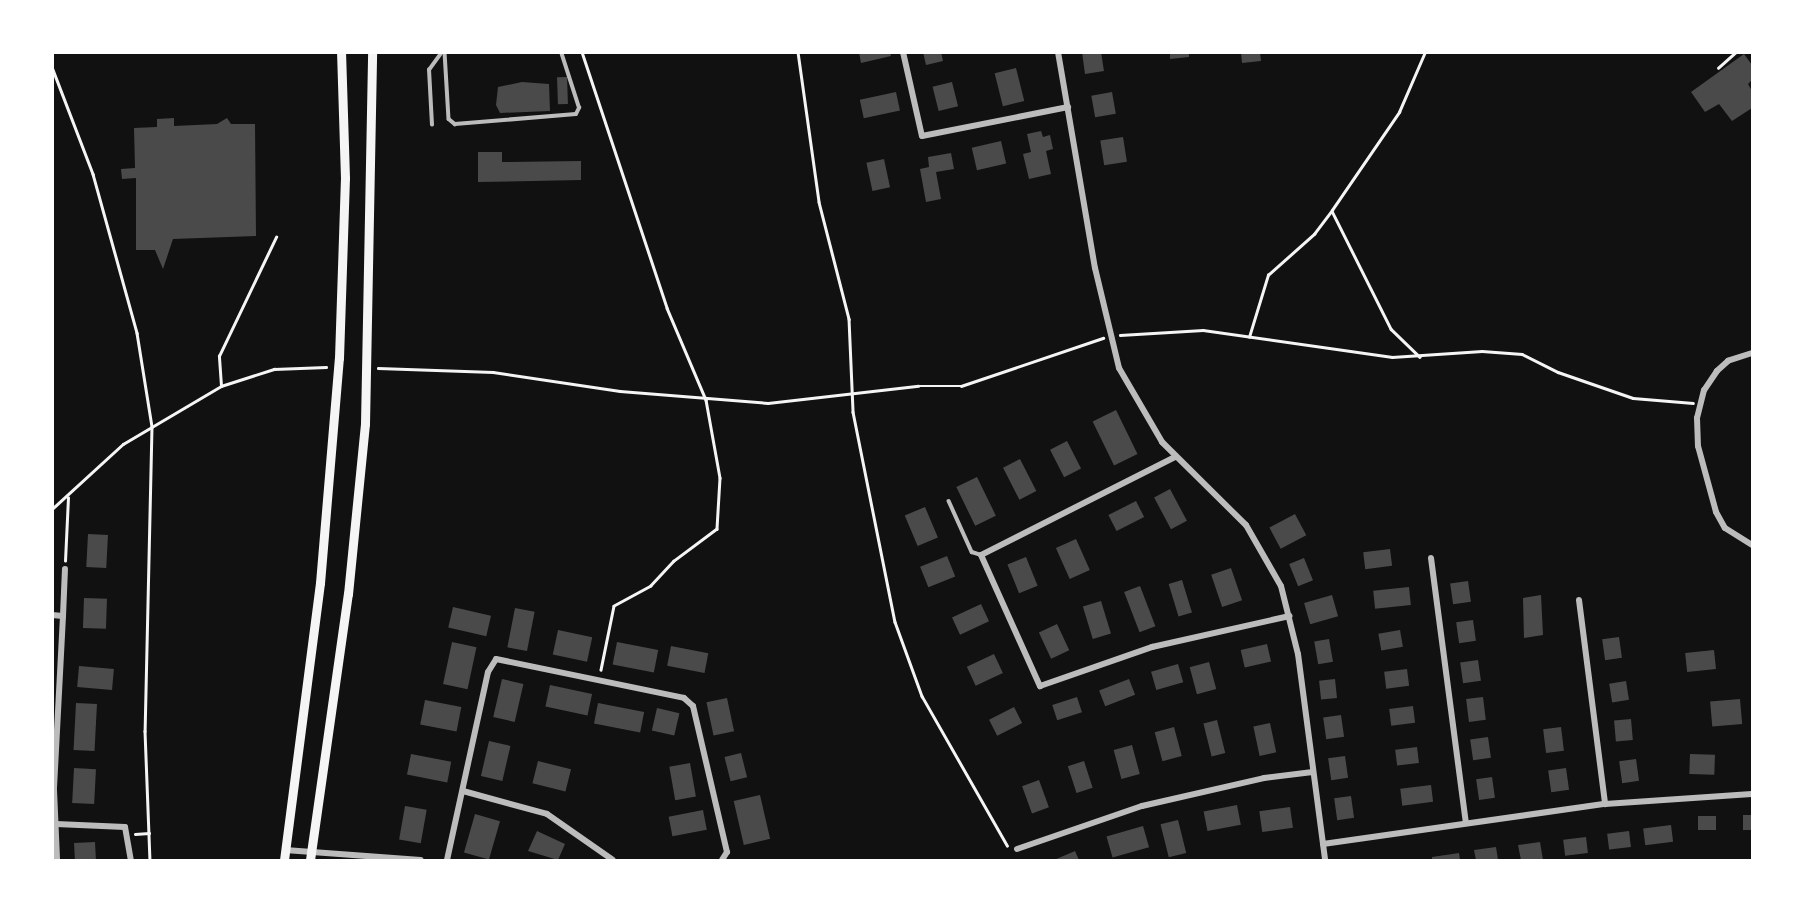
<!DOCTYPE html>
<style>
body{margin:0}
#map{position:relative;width:1805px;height:913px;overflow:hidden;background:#111;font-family:Helvetica,sans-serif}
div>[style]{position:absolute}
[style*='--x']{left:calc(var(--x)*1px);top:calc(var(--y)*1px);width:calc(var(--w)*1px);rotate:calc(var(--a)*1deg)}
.building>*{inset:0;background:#4a4a4a;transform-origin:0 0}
.path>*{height:2.5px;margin:-1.25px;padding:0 1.25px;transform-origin:1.25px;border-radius:1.25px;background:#f5f5f5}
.service>*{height:3.5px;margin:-1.75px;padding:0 1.75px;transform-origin:1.75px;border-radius:1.75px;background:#bcbcbc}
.minor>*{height:6px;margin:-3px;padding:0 3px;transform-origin:3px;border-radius:3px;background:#bcbcbc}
.secondary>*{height:9px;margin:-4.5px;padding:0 4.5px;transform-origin:4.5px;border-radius:4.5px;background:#f5f5f5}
span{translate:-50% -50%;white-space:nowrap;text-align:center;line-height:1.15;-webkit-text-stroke:7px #fff;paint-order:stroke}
.frame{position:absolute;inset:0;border:54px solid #fff;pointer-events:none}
</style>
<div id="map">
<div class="building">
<div style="clip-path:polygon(859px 52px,890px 52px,891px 56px,861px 63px)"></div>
<div style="clip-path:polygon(923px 52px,941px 52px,943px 61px,926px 65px)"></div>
<div style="clip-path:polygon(1082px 52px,1101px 52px,1104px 71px,1085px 74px)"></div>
<div style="clip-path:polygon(1170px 52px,1189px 52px,1189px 57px,1170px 59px)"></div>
<div style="clip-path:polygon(1241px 52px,1260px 52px,1261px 61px,1242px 63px)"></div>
<div style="clip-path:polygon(1744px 54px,1752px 65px,1752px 80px,1748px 84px,1752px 91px,1752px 108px,1732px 121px,1719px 104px,1705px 112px,1691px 92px)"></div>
<div style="left:1016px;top:68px;width:34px;height:22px;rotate:76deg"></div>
<div style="left:567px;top:77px;width:27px;height:10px;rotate:88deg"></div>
<div style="clip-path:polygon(522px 82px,549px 84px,550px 111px,500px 113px,496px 105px,498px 87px)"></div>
<div style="left:952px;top:82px;width:25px;height:20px;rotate:76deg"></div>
<div style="left:896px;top:92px;width:19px;height:37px;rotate:78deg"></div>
<div style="left:1112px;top:92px;width:22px;height:21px;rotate:80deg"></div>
<div style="clip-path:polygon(174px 118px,174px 126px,217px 124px,227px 118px,231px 124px,255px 124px,256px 236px,173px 239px,163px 269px,155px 250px,136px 250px,136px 178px,122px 179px,121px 169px,135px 168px,134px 128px,157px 127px,157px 119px)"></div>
<div style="clip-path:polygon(1041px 131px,1043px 137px,1050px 135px,1053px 149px,1046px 151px,1051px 174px,1029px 179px,1023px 154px,1031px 152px,1027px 134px)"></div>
<div style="left:1123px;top:137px;width:25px;height:23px;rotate:81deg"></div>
<div style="left:1001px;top:141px;width:23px;height:30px;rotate:77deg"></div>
<div style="clip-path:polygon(478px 152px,502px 152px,502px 162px,581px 161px,581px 180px,478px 182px)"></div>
<div style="clip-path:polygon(951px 153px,954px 169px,936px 172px,941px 199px,926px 202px,920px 169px,929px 167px,928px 157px)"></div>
<div style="left:884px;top:159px;width:29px;height:18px;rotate:78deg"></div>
<div style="left:1116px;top:410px;width:49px;height:26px;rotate:64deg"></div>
<div style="left:1067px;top:441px;width:31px;height:19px;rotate:63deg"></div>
<div style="left:1020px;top:459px;width:36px;height:19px;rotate:63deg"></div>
<div style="left:977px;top:477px;width:43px;height:23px;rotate:64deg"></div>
<div style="left:1170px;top:489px;width:36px;height:18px;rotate:62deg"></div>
<div style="left:1136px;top:501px;width:18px;height:31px;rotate:63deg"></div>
<div style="left:925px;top:507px;width:33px;height:22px;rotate:67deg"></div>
<div style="left:1295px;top:514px;width:24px;height:29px;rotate:62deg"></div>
<div style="left:88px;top:534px;width:20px;height:33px;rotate:3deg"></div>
<div style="left:1076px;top:539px;width:34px;height:22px;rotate:66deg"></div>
<div style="left:1390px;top:549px;width:17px;height:27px;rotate:83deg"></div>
<div style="left:947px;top:556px;width:22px;height:29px;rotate:68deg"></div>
<div style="left:1026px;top:557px;width:31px;height:20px;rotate:68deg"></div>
<div style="left:1304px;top:558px;width:24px;height:16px;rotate:68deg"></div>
<div style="left:1231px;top:568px;width:34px;height:21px;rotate:71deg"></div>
<div style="left:1182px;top:580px;width:34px;height:14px;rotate:73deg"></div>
<div style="left:1468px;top:581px;width:21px;height:18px;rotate:82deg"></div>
<div style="left:1140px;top:586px;width:43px;height:17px;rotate:69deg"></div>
<div style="left:1409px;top:587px;width:18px;height:36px;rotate:84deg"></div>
<div style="left:1332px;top:595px;width:22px;height:29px;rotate:74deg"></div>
<div style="clip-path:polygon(1541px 595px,1543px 635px,1524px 638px,1523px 598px)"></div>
<div style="left:84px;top:598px;width:23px;height:30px;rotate:2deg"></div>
<div style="left:1101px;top:601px;width:34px;height:19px;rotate:73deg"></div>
<div style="left:981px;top:604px;width:19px;height:32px;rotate:65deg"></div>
<div style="left:453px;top:607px;width:39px;height:21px;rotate:13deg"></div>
<div style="left:515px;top:608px;width:20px;height:40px;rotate:11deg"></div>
<div style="left:1473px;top:620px;width:21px;height:17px;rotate:82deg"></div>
<div style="left:1057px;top:624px;width:29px;height:20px;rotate:65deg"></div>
<div style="left:558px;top:630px;width:35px;height:25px;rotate:12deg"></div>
<div style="left:1400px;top:630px;width:17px;height:22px;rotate:80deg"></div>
<div style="left:1619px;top:637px;width:21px;height:17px;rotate:82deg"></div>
<div style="left:1329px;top:639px;width:23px;height:15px;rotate:80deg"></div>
<div style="left:452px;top:642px;width:25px;height:43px;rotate:12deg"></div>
<div style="left:617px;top:642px;width:42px;height:23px;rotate:11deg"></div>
<div style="left:1267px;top:644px;width:18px;height:27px;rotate:77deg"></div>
<div style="left:671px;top:646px;width:38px;height:20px;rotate:11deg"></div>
<div style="left:1714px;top:650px;width:19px;height:29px;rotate:84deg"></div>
<div style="left:994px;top:654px;width:21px;height:30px;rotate:65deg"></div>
<div style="left:1478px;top:660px;width:21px;height:18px;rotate:82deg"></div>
<div style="left:1209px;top:662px;width:28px;height:20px;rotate:75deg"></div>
<div style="left:1178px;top:664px;width:19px;height:28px;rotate:74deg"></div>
<div style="left:79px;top:666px;width:35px;height:21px;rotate:5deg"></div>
<div style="left:1407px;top:669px;width:17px;height:23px;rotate:83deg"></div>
<div style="left:502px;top:679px;width:22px;height:39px;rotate:13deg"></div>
<div style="left:1129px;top:679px;width:17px;height:32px;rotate:69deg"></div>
<div style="left:1335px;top:679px;width:19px;height:16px;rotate:84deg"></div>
<div style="left:1626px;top:681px;width:19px;height:17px;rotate:81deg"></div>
<div style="left:550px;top:685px;width:43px;height:22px;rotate:12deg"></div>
<div style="left:1077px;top:697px;width:16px;height:26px;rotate:72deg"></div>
<div style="left:1483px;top:697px;width:23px;height:17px;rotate:83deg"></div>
<div style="left:727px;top:698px;width:34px;height:21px;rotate:78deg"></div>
<div style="left:1740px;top:699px;width:25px;height:30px;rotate:85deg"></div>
<div style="left:425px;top:700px;width:37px;height:25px;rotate:11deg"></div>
<div style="left:76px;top:703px;width:21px;height:47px;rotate:3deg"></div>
<div style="left:598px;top:703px;width:47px;height:21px;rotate:11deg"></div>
<div style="left:1413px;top:706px;width:17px;height:24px;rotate:83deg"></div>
<div style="left:1014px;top:707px;width:18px;height:28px;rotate:63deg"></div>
<div style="left:657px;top:708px;width:23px;height:23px;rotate:13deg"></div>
<div style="left:1341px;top:715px;width:22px;height:18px;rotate:82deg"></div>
<div style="left:1631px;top:719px;width:21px;height:17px;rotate:85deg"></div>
<div style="left:1217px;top:720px;width:34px;height:14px;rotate:76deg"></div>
<div style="left:1270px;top:723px;width:30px;height:17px;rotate:78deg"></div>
<div style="left:1174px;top:727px;width:30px;height:20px;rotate:75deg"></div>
<div style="left:1561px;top:727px;width:24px;height:18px;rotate:83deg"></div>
<div style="left:1488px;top:737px;width:21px;height:18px;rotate:82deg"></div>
<div style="left:489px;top:741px;width:22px;height:36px;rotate:13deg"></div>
<div style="left:1132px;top:745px;width:30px;height:19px;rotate:75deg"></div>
<div style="left:1417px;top:747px;width:16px;height:22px;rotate:83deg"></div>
<div style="left:741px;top:753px;width:25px;height:17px;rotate:76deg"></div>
<div style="left:411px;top:754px;width:41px;height:21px;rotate:11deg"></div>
<div style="left:1690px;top:754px;width:25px;height:20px;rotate:2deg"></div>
<div style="left:1345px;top:756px;width:22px;height:17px;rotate:82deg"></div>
<div style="left:1636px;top:759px;width:22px;height:17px;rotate:82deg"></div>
<div style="left:538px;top:761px;width:34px;height:23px;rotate:14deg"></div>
<div style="left:1084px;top:761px;width:28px;height:17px;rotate:72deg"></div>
<div style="left:690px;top:763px;width:34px;height:21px;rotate:80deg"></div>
<div style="left:74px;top:768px;width:22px;height:35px;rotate:3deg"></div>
<div style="left:1566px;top:768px;width:22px;height:18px;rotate:82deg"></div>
<div style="left:1492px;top:777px;width:21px;height:16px;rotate:82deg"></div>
<div style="left:1039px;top:780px;width:29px;height:18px;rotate:70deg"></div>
<div style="left:1431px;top:785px;width:17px;height:31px;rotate:83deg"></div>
<div style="left:760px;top:795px;width:45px;height:27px;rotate:77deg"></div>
<div style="left:1351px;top:796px;width:22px;height:17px;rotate:82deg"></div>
<div style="left:1237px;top:805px;width:20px;height:34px;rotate:79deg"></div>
<div style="left:405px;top:806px;width:22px;height:34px;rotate:10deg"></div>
<div style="left:1290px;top:807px;width:21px;height:31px;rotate:82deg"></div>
<div style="left:703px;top:810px;width:20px;height:35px;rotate:79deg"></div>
<div style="left:475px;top:814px;width:26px;height:40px;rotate:16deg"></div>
<div style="left:1743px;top:815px;width:9px;height:15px"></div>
<div style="left:1698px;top:816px;width:18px;height:14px"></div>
<div style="left:1178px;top:820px;width:34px;height:18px;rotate:76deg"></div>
<div style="left:1671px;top:825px;width:17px;height:28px;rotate:83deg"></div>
<div style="left:1143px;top:826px;width:22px;height:38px;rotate:74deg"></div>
<div style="clip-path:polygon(537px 831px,565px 844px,558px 860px,528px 851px)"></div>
<div style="left:1629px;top:831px;width:16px;height:22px;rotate:83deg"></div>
<div style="left:1586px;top:837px;width:16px;height:23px;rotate:83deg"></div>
<div style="left:95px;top:842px;width:18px;height:21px;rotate:87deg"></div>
<div style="clip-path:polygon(1540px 842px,1543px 860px,1521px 860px,1518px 845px)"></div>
<div style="clip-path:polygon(1496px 847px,1498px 860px,1476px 860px,1474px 850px)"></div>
<div style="clip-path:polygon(1075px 851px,1079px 860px,1054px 860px)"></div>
<div style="clip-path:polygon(1459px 853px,1460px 860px,1432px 860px,1432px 857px)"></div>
</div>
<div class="path">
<div style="--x:582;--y:52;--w:270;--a:71.6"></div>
<div style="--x:667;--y:308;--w:100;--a:67"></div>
<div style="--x:706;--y:400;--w:79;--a:79.8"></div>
<div style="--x:720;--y:478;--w:51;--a:93.4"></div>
<div style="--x:717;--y:529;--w:54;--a:143.3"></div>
<div style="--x:674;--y:561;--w:34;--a:133"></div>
<div style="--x:651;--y:586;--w:42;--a:151.6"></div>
<div style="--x:614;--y:606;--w:65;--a:101.5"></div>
<div style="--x:798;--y:52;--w:151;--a:82"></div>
<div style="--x:819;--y:202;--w:121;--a:75.6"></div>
<div style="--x:849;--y:319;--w:93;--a:87.5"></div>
<div style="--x:853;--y:412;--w:214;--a:78.7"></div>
<div style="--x:895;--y:622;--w:79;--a:70"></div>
<div style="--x:922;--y:696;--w:172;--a:60.3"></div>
<div style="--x:52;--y:67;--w:115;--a:69"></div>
<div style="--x:93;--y:174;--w:165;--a:74.5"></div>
<div style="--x:137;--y:333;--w:95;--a:80.9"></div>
<div style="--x:152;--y:427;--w:304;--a:91.3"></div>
<div style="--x:145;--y:731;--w:129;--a:87.8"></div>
<div style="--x:1718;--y:68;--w:24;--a:-42"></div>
<div style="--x:1332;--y:211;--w:132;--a:63.4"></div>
<div style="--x:1391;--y:329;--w:40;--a:44"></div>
<div style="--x:1120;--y:335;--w:83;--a:-3.4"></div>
<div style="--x:1203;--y:330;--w:191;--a:8.1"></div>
<div style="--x:1392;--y:357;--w:90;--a:-3.8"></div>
<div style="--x:1482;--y:351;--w:40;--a:4.3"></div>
<div style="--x:1522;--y:354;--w:40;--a:26.6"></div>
<div style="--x:1558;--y:372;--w:79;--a:19.1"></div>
<div style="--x:1633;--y:398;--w:60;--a:4.8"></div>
<div style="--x:1249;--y:337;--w:65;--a:-73"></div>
<div style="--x:1268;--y:275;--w:62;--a:-41.7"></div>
<div style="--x:1314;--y:234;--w:30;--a:-53"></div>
<div style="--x:1332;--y:210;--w:119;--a:-55.6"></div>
<div style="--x:1399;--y:112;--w:65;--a:-66.6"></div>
<div style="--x:378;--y:368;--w:115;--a:2"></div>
<div style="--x:493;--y:372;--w:128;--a:8.5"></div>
<div style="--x:620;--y:391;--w:148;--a:4.6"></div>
<div style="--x:768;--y:403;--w:151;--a:-6.5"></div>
<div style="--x:918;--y:386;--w:43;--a:0"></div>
<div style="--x:961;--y:386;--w:150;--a:-18.7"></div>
<div style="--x:221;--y:386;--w:30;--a:-94"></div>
<div style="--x:219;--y:356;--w:132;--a:-64.4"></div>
<div style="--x:52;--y:509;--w:96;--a:-42.5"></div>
<div style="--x:123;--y:444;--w:114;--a:-30.6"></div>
<div style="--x:221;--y:386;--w:56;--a:-17.8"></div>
<div style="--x:274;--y:369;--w:52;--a:-2.2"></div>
<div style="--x:65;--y:561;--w:63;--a:-87.3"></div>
<div style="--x:135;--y:834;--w:14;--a:-4"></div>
</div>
<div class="service">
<div style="--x:445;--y:52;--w:67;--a:86.6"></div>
<div style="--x:449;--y:119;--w:8;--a:40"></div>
<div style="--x:455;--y:124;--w:121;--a:-4.7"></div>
<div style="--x:576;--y:114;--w:7;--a:-63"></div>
<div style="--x:579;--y:108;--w:59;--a:-107.8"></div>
<div style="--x:432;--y:125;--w:55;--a:-93.1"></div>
<div style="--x:429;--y:70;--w:22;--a:-54"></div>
<div style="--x:949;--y:501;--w:56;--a:65.7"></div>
<div style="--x:972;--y:552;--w:9;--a:18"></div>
</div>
<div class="minor">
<div style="--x:903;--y:52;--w:86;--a:77.3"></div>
<div style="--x:922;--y:136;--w:149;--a:-11.2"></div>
<div style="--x:1058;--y:52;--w:219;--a:80.3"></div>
<div style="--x:1095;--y:268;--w:103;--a:76.5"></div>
<div style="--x:1119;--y:368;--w:86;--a:59.8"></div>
<div style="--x:1162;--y:442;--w:118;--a:44.7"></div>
<div style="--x:1246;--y:525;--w:70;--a:60.2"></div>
<div style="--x:1281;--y:586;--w:70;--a:76"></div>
<div style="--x:1298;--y:654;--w:208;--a:82.5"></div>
<div style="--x:1752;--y:353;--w:25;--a:162"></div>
<div style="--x:1728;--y:361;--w:15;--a:138"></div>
<div style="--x:1717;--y:371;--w:23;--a:124"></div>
<div style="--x:1704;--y:390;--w:29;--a:104"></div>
<div style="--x:1697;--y:418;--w:28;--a:88"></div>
<div style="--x:1698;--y:446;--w:68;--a:74.7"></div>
<div style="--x:1716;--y:512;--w:18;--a:61"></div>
<div style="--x:1725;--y:528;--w:32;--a:32"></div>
<div style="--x:1175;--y:457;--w:217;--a:153.2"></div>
<div style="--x:981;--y:555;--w:144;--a:65.8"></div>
<div style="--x:1040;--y:686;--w:119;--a:-19.2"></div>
<div style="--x:1152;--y:647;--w:141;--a:-12.7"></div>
<div style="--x:1431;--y:558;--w:267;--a:82.5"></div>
<div style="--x:1579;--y:600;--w:206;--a:82.7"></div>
<div style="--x:52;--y:615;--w:11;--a:5"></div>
<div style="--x:63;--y:616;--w:174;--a:93"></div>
<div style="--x:54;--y:790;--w:70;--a:87.5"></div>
<div style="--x:63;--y:616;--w:47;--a:-87.6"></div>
<div style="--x:463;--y:791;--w:87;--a:15.3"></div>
<div style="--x:547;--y:814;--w:80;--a:34.9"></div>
<div style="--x:56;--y:824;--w:69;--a:2.5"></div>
<div style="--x:125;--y:827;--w:34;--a:80"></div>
<div style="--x:1323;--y:844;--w:285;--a:-8.1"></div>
<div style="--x:1605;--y:804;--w:147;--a:-3.9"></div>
<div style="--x:1017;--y:849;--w:132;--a:-19"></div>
<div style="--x:1142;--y:806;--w:125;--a:-12.9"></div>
<div style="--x:1264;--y:778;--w:49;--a:-7"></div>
<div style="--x:285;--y:850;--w:136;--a:4.2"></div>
<div style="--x:447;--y:860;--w:192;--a:-77.7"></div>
<div style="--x:488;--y:672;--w:15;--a:-58"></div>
<div style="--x:496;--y:659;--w:192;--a:11.7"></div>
<div style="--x:684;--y:698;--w:12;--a:42"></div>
<div style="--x:693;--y:706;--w:150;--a:76.9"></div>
<div style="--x:727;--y:852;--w:9;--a:122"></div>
</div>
<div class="secondary">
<div style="--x:284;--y:860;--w:279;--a:-82.6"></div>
<div style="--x:320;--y:583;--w:226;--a:-85.2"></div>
<div style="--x:339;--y:358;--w:180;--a:-88.1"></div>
<div style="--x:345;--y:178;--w:126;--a:-91.8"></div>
<div style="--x:310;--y:860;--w:269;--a:-81.9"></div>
<div style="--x:348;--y:594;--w:171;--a:-84.3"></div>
<div style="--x:365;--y:424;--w:372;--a:-88.9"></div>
</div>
<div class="frame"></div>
</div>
